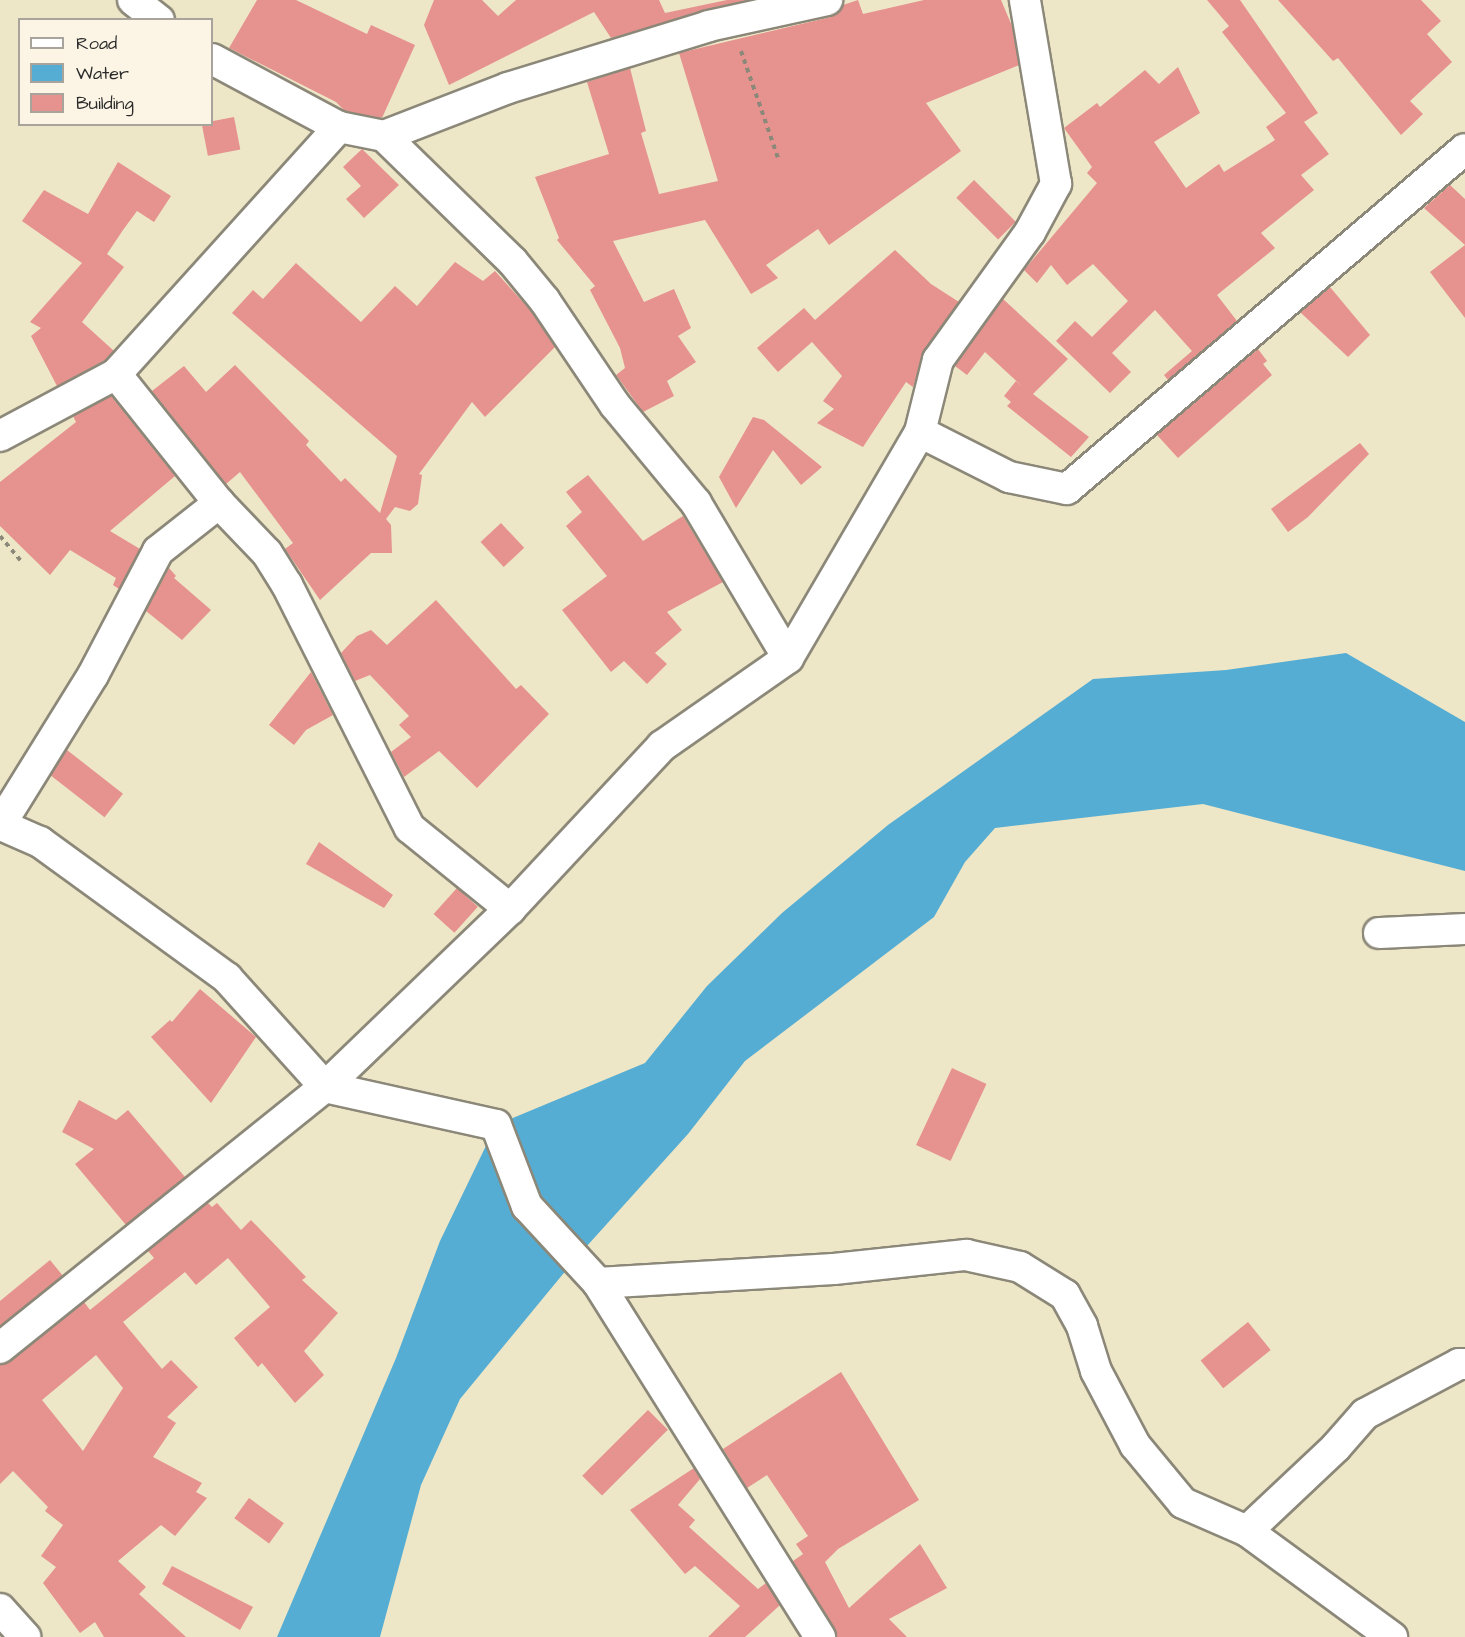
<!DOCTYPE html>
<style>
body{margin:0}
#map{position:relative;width:1465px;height:1637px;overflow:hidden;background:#ede6c7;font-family:"Architects Daughter",sans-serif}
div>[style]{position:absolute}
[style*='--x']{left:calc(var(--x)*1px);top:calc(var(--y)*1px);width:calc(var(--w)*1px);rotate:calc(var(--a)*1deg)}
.water>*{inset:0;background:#56add3}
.building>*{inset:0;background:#e6928e;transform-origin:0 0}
.path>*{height:4px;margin-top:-2px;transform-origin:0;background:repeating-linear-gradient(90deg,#8c8879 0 4.5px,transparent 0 9px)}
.roads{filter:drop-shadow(2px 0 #8c8879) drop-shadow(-2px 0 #8c8879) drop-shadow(0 2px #8c8879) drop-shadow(0 -2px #8c8879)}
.minor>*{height:30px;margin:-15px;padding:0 15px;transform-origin:15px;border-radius:15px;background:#fff}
span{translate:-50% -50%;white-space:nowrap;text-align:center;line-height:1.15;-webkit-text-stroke:4.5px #fcf5e5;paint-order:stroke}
.legend{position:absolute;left:18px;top:18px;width:195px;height:108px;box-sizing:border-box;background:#fcf5e5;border:2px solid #a8a49b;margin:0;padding:8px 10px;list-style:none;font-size:18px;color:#2b2b2b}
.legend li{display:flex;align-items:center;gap:12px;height:30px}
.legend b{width:30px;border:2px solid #a8a49b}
</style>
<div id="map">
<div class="water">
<div style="clip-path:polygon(1346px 653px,1465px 722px,1465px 871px,1203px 804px,995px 828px,965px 862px,934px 917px,745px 1061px,688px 1134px,577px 1257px,460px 1399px,421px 1485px,380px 1637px,277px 1637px,396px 1358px,440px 1241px,496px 1125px,645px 1063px,707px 986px,782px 913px,888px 825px,1093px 679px,1226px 670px)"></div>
</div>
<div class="building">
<div style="clip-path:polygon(257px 0,296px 0,367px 34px,371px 25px,415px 45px,382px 118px,345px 111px,336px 102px,229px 48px)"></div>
<div style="clip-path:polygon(434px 0,482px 0,498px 16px,516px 0,659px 0,665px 13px,727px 0,747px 0,611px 38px,594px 12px,449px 85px,424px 25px)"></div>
<div style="clip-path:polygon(858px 0,863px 14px,924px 0,1001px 0,1012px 26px,1019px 65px,926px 103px,961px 151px,829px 245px,818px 229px,766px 265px,778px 278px,751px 294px,705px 220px,613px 241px,644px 302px,674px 289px,691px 328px,678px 336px,696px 362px,667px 381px,674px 396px,643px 412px,616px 375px,625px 368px,620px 348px,590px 290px,595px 286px,557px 240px,559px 238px,535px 177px,609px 154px,587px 82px,630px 68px,646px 131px,641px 133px,659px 194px,718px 181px,679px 53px,831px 17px,843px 5px)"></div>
<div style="clip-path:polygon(1207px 0,1240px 0,1318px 113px,1304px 122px,1329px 154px,1301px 175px,1314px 190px,1261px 233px,1275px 248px,1217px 295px,1237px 321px,1168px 380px,1164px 375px,1192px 351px,1155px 310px,1112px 353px,1131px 372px,1110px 393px,1056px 341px,1075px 321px,1092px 337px,1128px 301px,1093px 264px,1067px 285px,1051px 265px,1037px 283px,1024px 270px,1097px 183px,1087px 173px,1092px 167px,1064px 128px,1097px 103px,1100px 107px,1145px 70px,1159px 84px,1178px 67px,1200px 113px,1154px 142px,1186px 188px,1219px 164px,1224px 172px,1275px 140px,1266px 127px,1286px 113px,1222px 32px,1229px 26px)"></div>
<div style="clip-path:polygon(1278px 0,1421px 0,1441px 21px,1427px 34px,1452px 62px,1410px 101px,1423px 114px,1401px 135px,1338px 58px,1333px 61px)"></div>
<div style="left:234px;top:117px;width:33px;height:33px;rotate:79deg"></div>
<div style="clip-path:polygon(362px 149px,399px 185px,364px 218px,346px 199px,361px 186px,343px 167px)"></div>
<div style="clip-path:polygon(118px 162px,171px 196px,154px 222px,137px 211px,123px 230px,107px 254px,124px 267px,82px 322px,114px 351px,105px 360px,57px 386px,31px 336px,41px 328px,30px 322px,82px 263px,22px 221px,44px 190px,88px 214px)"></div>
<div style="left:974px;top:180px;width:59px;height:25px;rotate:45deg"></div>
<div style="clip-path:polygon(1450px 185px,1465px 199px,1465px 318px,1430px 272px,1465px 245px,1424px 208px)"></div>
<div style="clip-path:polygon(895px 250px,931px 284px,959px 302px,924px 350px,913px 387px,906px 382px,863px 447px,817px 423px,834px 409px,823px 401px,842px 376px,812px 342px,778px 372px,757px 348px,804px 308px,815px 320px)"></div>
<div style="clip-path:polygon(455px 262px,483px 281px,495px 271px,531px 311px,555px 347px,485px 417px,472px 402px,419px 474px,422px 475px,418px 504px,410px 511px,395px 507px,386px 519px,391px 525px,392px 553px,371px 553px,320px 600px,285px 549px,293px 543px,240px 472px,226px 484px,152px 391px,184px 366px,206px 392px,235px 365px,309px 441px,306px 445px,341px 482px,345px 478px,380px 513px,397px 456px,232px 313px,253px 290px,263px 299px,296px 263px,361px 322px,395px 286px,417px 306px)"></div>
<div style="clip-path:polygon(1330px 287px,1370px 335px,1348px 357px,1300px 312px)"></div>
<div style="clip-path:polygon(1003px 299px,1068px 359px,1033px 394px,1089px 437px,1071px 457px,1007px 406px,1011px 402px,1004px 396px,1016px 381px,1023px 387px,985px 352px,967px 375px,955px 366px)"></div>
<div style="clip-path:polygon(1258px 349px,1267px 361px,1263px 364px,1272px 375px,1178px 458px,1157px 435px)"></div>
<div style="clip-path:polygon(111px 396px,175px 476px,110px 531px,140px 549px,119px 589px,113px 585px,116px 578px,70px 550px,50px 575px,0 526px,0 482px,76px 422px,73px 416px)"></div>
<div style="clip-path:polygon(753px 417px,764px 420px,822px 467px,801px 485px,773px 450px,736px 508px,719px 477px)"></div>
<div style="clip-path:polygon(1360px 443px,1369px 454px,1308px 517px,1288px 532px,1271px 509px)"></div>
<div style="clip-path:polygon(588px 475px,643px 541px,683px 516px,723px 582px,667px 612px,682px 630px,655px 653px,667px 664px,647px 684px,624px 661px,611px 672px,562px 610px,607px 576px,566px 526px,582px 512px,566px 492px)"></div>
<div style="left:501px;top:523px;width:34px;height:28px;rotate:47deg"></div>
<div style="clip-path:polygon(169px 568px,176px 576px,174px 578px,211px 610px,182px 640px,146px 611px)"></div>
<div style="clip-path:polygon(436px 600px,516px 689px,521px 685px,549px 714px,477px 788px,439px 751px,404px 777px,391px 752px,411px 737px,399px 725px,409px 716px,370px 675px,355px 681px,341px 653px,357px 636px,371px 630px,387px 645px)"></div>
<div style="clip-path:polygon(311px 672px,333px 715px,306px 730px,294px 745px,269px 725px)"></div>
<div style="left:67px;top:750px;width:71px;height:30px;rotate:38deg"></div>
<div style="clip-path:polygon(319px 842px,393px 895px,384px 908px,306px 864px)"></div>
<div style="left:457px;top:888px;width:28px;height:35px;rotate:42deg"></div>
<div style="clip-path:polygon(200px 989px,256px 1037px,211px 1103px,151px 1037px,170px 1020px,172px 1022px)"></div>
<div style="left:952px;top:1068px;width:38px;height:85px;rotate:25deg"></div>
<div style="clip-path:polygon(79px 1100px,116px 1120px,128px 1110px,185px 1177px,126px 1225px,75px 1164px,94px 1149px,62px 1132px)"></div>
<div style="clip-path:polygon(evenodd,208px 1203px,212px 1207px,217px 1203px,241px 1230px,251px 1220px,306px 1277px,302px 1280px,338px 1313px,304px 1351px,324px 1375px,295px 1403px,262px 1363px,258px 1367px,234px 1338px,270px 1307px,228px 1258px,196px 1285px,185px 1272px,123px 1322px,162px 1369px,171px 1360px,198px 1387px,167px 1417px,176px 1423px,153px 1457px,202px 1483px,196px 1492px,207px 1498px,175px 1536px,161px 1525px,118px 1561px,146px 1587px,139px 1594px,186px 1637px,104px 1637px,95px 1622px,80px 1633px,43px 1583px,56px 1567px,41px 1556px,63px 1525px,45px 1511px,48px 1507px,13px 1471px,0 1484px,0 1365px,11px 1361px,84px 1302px,90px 1310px,154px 1258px,148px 1251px,208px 1203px,96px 1355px,123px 1388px,83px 1451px,42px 1400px,96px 1355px)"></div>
<div style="clip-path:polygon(50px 1260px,63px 1276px,0 1326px,0 1301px)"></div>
<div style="left:1248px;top:1322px;width:36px;height:61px;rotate:51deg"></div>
<div style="clip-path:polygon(841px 1372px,919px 1500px,838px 1549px,825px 1562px,849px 1608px,920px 1544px,947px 1588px,889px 1619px,907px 1637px,837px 1637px,793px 1561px,803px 1554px,796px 1544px,808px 1536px,767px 1475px,747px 1488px,723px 1449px)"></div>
<div style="left:648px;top:1410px;width:28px;height:93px;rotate:45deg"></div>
<div style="clip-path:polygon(694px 1468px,700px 1479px,678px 1505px,695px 1520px,689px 1527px,758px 1589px,766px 1583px,780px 1605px,745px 1637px,708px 1637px,740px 1606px,695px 1566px,685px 1574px,630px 1510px)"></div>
<div style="left:249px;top:1498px;width:43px;height:25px;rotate:36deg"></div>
<div style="clip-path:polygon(172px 1566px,253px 1607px,240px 1630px,162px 1584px)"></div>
</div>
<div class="path">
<div style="--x:741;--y:51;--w:116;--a:70.9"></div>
<div style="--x:0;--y:536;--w:33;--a:50"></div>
</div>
<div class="roads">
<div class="minor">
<div style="--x:133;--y:0;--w:33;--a:38"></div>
<div style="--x:212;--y:59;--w:144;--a:28.2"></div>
<div style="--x:339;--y:127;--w:46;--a:11.3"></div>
<div style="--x:384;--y:136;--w:180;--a:44.3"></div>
<div style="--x:513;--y:262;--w:50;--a:50.6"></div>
<div style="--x:545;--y:301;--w:125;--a:56.1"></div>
<div style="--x:615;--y:405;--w:127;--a:50.4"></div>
<div style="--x:696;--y:503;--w:180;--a:59.3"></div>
<div style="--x:384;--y:136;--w:133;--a:-21.2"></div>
<div style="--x:508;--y:88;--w:210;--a:-17.1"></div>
<div style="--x:709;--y:26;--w:121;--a:-12.4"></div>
<div style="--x:116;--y:374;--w:165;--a:51.4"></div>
<div style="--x:219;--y:503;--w:69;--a:46.2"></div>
<div style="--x:267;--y:553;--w:38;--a:58"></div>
<div style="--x:287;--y:585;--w:272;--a:63.2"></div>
<div style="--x:410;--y:828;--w:129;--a:39"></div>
<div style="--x:920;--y:432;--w:100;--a:26.8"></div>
<div style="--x:1009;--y:477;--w:59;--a:11.7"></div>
<div style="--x:1067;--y:489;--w:523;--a:-40.51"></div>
<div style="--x:0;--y:436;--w:132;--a:-28.1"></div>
<div style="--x:116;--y:374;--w:333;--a:-47.9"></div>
<div style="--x:0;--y:825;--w:176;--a:-58.2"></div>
<div style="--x:93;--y:675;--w:140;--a:-62.3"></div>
<div style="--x:158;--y:551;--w:78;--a:-38.2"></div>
<div style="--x:1;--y:825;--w:43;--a:23.6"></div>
<div style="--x:40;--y:842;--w:231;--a:36"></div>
<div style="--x:227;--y:978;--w:147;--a:48"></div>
<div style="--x:325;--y:1087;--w:175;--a:12.5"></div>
<div style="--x:496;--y:1125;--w:87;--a:69.1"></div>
<div style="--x:527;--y:1206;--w:105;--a:47.3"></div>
<div style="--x:598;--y:1283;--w:418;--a:57.9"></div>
<div style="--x:1379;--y:933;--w:86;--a:-2.7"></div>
<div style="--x:598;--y:1283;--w:236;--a:-3.4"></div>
<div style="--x:834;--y:1269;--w:133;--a:-6.1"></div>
<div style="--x:966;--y:1255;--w:55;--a:12.5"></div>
<div style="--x:1020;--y:1267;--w:53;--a:31.9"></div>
<div style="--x:1065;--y:1295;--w:35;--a:61"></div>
<div style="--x:1082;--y:1326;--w:47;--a:72.7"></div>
<div style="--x:1096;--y:1371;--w:84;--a:62.2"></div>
<div style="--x:1135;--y:1445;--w:75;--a:50.4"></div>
<div style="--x:1183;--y:1503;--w:70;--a:23.6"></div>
<div style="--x:1247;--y:1531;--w:180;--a:36.2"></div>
<div style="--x:0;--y:1348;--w:417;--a:-38.8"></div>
<div style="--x:325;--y:1087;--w:257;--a:-43.9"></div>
<div style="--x:510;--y:909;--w:223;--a:-47"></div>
<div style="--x:662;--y:746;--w:154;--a:-34.9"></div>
<div style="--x:788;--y:658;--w:262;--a:-59.7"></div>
<div style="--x:920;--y:432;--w:74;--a:-76"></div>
<div style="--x:938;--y:360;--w:158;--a:-54.3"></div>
<div style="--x:1030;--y:232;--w:55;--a:-61.6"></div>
<div style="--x:1056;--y:184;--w:187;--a:-99.6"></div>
<div style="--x:1247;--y:1531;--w:122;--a:-43.3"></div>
<div style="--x:1336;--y:1447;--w:44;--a:-48.7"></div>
<div style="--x:1365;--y:1414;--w:106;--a:-28"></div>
<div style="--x:1459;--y:1364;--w:6;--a:0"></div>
<div style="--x:0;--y:1609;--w:38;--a:48"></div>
</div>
</div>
<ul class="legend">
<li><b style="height:8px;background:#fff"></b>Road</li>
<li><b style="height:16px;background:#56add3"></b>Water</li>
<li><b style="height:16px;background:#e6928e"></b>Building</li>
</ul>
</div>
